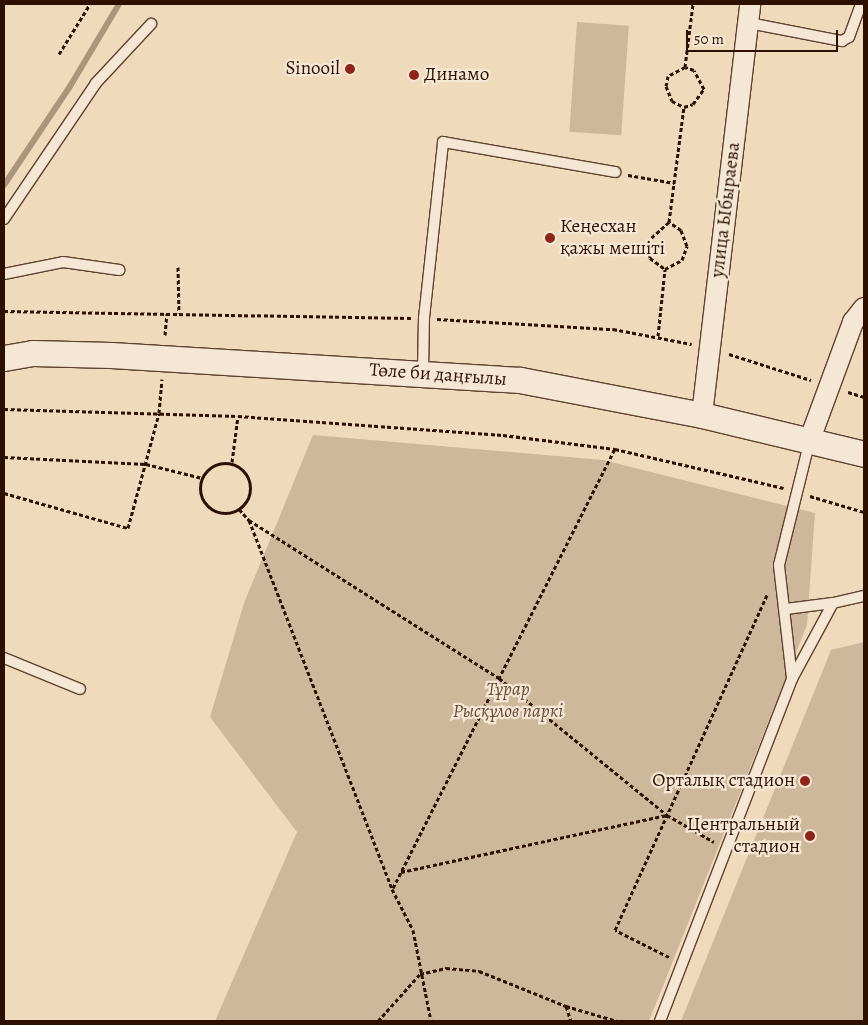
<!DOCTYPE html>
<meta charset="utf-8">
<style>
body{margin:0}
#map{position:relative;width:868px;height:1025px;overflow:hidden;background:#efdabc;font-family:Alegreya,serif}
div>[style]{position:absolute}
[style*='--x']{left:calc(var(--x)*1px);top:calc(var(--y)*1px);width:calc(var(--w)*1px);rotate:calc(var(--a)*1deg)}
.green>*{inset:0;background:#ceb89c;transform-origin:0 0}
.stream>*{height:6px;margin:-3px;padding:0 3px;transform-origin:3px;border-radius:3px;background:#ad957c}
.path>*{height:3px;margin-top:-1.5px;transform-origin:0;background:repeating-linear-gradient(90deg,#2d1000 0 4px,transparent 0 6.5px)}
.path>.ring{margin:-1.5px;padding:0;box-sizing:content-box;background:none;border:3px solid #2d1000;border-radius:50%}
.roads{filter:drop-shadow(1px 0 #5e422f) drop-shadow(-1px 0 #5e422f) drop-shadow(0 1px #5e422f) drop-shadow(0 -1px #5e422f)}
.service>*{height:10px;margin:-5px;padding:0 5px;transform-origin:5px;border-radius:5px;background:#f5e7d3}
.minor>*{height:20px;margin:-10px;padding:0 10px;transform-origin:10px;border-radius:10px;background:#f5e7d3}
.tertiary>*{height:25px;margin:-12.5px;padding:0 12.5px;transform-origin:12.5px;border-radius:12.5px;background:#f5e7d3}
.dots>*{width:14px;height:14px;translate:-50% -50%;box-sizing:border-box;border:2px solid #f5e7d3;border-radius:50%}
span{translate:-50% -50%;white-space:nowrap;text-align:center;line-height:1.15;-webkit-text-stroke:4.5px #f5e7d3;paint-order:stroke}
.poi-label{font-size:19px;color:#2d1000}
.right{translate:-100% -50%;text-align:right}
.left{translate:0 -50%;text-align:left}
.street-label{font-size:19px;color:#2d1000}
.park-label{font-size:19px;color:#654b37;font-style:italic}
.frame{position:absolute;inset:0;border:5px solid #2d1000;pointer-events:none}
.scale{position:absolute;left:686px;top:30px;width:152px;height:22px;box-sizing:border-box;border:2px solid #2d1000;border-top:0;padding-left:6px;font-size:15px;line-height:18px;white-space:nowrap;color:#2d1000;-webkit-text-stroke:4px #f5e7d3;paint-order:stroke}
</style>
<div id="map">
<div class="green">
<div style="left:577px;top:22px;width:52px;height:110px;rotate:4deg"></div>
<div style="clip-path:polygon(313px 435px,603px 460px,815px 513px,807px 625px,649px 1021px,215px 1021px,297px 832px,210px 717px,244px 603px)"></div>
<div style="clip-path:polygon(864px 642px,864px 1021px,681px 1021px,831px 650px)"></div>
</div>
<div class="stream">
<div style="--x:4;--y:185;--w:117;--a:-56.2"></div>
<div style="--x:69;--y:88;--w:98;--a:-59.2"></div>
</div>
<div class="path">
<div style="--x:59;--y:54;--w:59;--a:-58.2"></div>
<div style="--x:685;--y:67;--w:64;--a:-82.8"></div>
<div style="--x:628;--y:175;--w:47;--a:9.9"></div>
<div style="--x:669;--y:222;--w:116;--a:-82.6"></div>
<div style="--x:684;--y:107;--w:9;--a:-18"></div>
<div style="--x:693;--y:104;--w:19;--a:-54"></div>
<div style="--x:704;--y:89;--w:21;--a:-118"></div>
<div style="--x:694;--y:70;--w:9;--a:-162"></div>
<div style="--x:685;--y:67;--w:19;--a:152"></div>
<div style="--x:668;--y:76;--w:10;--a:101"></div>
<div style="--x:666;--y:86;--w:16;--a:68"></div>
<div style="--x:672;--y:101;--w:13;--a:27"></div>
<div style="--x:178;--y:267;--w:46;--a:88.8"></div>
<div style="--x:4;--y:311;--w:407;--a:1"></div>
<div style="--x:437;--y:319;--w:176;--a:3.3"></div>
<div style="--x:613;--y:329;--w:80;--a:10.8"></div>
<div style="--x:165;--y:335;--w:21;--a:-85"></div>
<div style="--x:658;--y:336;--w:67;--a:-84"></div>
<div style="--x:665;--y:269;--w:19;--a:-28"></div>
<div style="--x:682;--y:260;--w:15;--a:-70"></div>
<div style="--x:687;--y:246;--w:17;--a:-111"></div>
<div style="--x:681;--y:230;--w:14;--a:-146"></div>
<div style="--x:669;--y:222;--w:28;--a:138"></div>
<div style="--x:648;--y:241;--w:17;--a:83"></div>
<div style="--x:650;--y:258;--w:19;--a:36"></div>
<div style="--x:729;--y:354;--w:86;--a:17.6"></div>
<div style="--x:848;--y:392;--w:17;--a:17"></div>
<div style="--x:4;--y:409;--w:234;--a:1.7"></div>
<div style="--x:238;--y:416;--w:266;--a:4.1"></div>
<div style="--x:503;--y:435;--w:113;--a:7.1"></div>
<div style="--x:615;--y:449;--w:173;--a:13"></div>
<div style="--x:4;--y:457;--w:142;--a:2.8"></div>
<div style="--x:146;--y:464;--w:58;--a:14"></div>
<div style="--x:232;--y:462;--w:46;--a:-82.6"></div>
<div class="ring" style="left:200px;top:463px;width:47px;height:47px"></div>
<div style="--x:4;--y:493;--w:129;--a:15.8"></div>
<div style="--x:128;--y:528;--w:119;--a:-74.9"></div>
<div style="--x:159;--y:413;--w:34;--a:-85"></div>
<div style="--x:810;--y:496;--w:56;--a:16.5"></div>
<div style="--x:239;--y:509;--w:15;--a:48"></div>
<div style="--x:249;--y:520;--w:396;--a:68.8"></div>
<div style="--x:392;--y:889;--w:46;--a:62.9"></div>
<div style="--x:413;--y:930;--w:93;--a:78.8"></div>
<div style="--x:249;--y:520;--w:296;--a:32.3"></div>
<div style="--x:499;--y:678;--w:217;--a:39.2"></div>
<div style="--x:667;--y:815;--w:54;--a:29.9"></div>
<div style="--x:401;--y:872;--w:271;--a:-12.1"></div>
<div style="--x:393;--y:888;--w:492;--a:-63.2"></div>
<div style="--x:669;--y:957;--w:60;--a:-153.4"></div>
<div style="--x:615;--y:930;--w:368;--a:-65.6"></div>
<div style="--x:566;--y:1006;--w:53;--a:16.4"></div>
<div style="--x:378;--y:1021;--w:63;--a:-48.2"></div>
<div style="--x:420;--y:974;--w:27;--a:-13"></div>
<div style="--x:446;--y:968;--w:33;--a:5"></div>
<div style="--x:479;--y:971;--w:94;--a:21.9"></div>
<div style="--x:566;--y:1006;--w:16;--a:72"></div>
</div>
<div class="roads">
<div class="service">
<div style="--x:749;--y:23;--w:95;--a:11"></div>
<div style="--x:842;--y:41;--w:8;--a:-30"></div>
<div style="--x:849;--y:37;--w:35;--a:-70"></div>
<div style="--x:4;--y:219;--w:164;--a:-55.9"></div>
<div style="--x:96;--y:83;--w:81;--a:-47"></div>
<div style="--x:4;--y:274;--w:60;--a:-11.5"></div>
<div style="--x:63;--y:262;--w:57;--a:8.1"></div>
<div style="--x:423;--y:373;--w:55;--a:-89"></div>
<div style="--x:424;--y:318;--w:177;--a:-83.8"></div>
<div style="--x:443;--y:142;--w:175;--a:9.9"></div>
<div style="--x:786;--y:609;--w:47;--a:-7.3"></div>
<div style="--x:4;--y:658;--w:82;--a:22.2"></div>
<div style="--x:792;--y:678;--w:114;--a:-96.6"></div>
<div style="--x:779;--y:565;--w:129;--a:-76.1"></div>
<div style="--x:660;--y:1021;--w:367;--a:-68.9"></div>
<div style="--x:792;--y:679;--w:86;--a:-61.7"></div>
<div style="--x:833;--y:603;--w:32;--a:-13"></div>
</div>
<div class="minor">
<div style="--x:702;--y:415;--w:414;--a:-83.3"></div>
<div style="--x:810;--y:439;--w:125;--a:-69.8"></div>
<div style="--x:853;--y:322;--w:18;--a:-52"></div>
</div>
<div class="tertiary">
<div style="--x:4;--y:358;--w:29;--a:-10"></div>
<div style="--x:33;--y:353;--w:78;--a:1.5"></div>
<div style="--x:111;--y:355;--w:410;--a:3.5"></div>
<div style="--x:520;--y:380;--w:185;--a:10.9"></div>
<div style="--x:702;--y:415;--w:167;--a:13.5"></div>
</div>
</div>
<div class="dots">
<div style="left:350px;top:69px;background:#8f2418"></div>
<div style="left:414px;top:75px;background:#8f2418"></div>
<div style="left:550px;top:238px;background:#8f2418"></div>
<div style="left:805px;top:781px;background:#8f2418"></div>
<div style="left:810px;top:836px;background:#8f2418"></div>
</div>
<div class="poi-label">
<span class="right" style="left:340px;top:69px">Sinooil</span>
<span class="left" style="left:424px;top:75px">Динамо</span>
<span class="left" style="left:560px;top:238px">Кеңесхан<br>қажы мешіті</span>
<span class="right" style="left:795px;top:781px">Орталық стадион</span>
<span class="right" style="left:800px;top:836px">Центральный<br>стадион</span>
</div>
<div class="street-label">
<span style="left:726px;top:210px;rotate:-83deg">улица Ыбыраева</span>
<span style="left:438px;top:375px;rotate:4deg">Төле би даңғылы</span>
</div>
<div class="park-label">
<span style="left:508px;top:701px">Тұрар<br>Рысқұлов паркі</span>
</div>
<div class="frame"></div>
<div class="scale">50 m</div>
</div>
